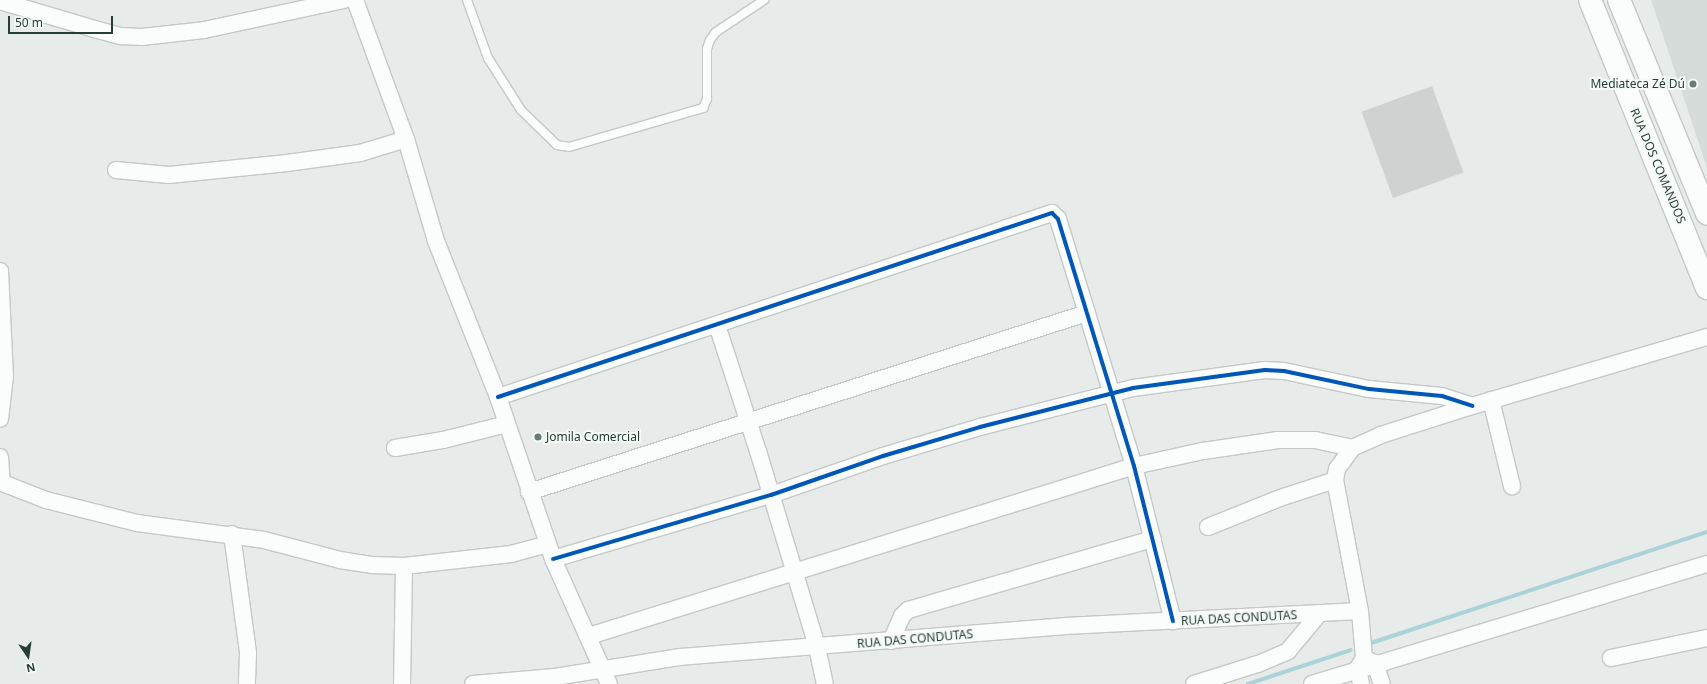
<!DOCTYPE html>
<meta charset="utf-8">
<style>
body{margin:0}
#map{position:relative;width:1707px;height:684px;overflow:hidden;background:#e7ebe9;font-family:"Noto Sans",sans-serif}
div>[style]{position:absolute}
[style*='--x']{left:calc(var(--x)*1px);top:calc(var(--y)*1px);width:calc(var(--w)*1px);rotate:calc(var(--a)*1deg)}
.built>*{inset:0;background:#d5dcd9}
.stream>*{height:4px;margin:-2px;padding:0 2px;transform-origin:2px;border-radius:2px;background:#aad2d7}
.building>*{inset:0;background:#ced2d0;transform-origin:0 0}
.roads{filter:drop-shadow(1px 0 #c4c8c6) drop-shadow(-1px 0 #c4c8c6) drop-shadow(0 1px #c4c8c6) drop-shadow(0 -1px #c4c8c6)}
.lane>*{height:8px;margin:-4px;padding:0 4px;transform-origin:4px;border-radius:4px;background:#fbfcfc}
.street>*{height:16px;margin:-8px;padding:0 8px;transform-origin:8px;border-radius:8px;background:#fbfcfc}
.secondary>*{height:22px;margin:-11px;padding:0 11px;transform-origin:11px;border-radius:11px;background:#fbfcfc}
.cycleway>*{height:4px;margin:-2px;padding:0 2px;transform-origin:2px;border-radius:2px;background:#0057b8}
.dots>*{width:11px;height:11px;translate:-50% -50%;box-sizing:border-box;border:2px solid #f5faf7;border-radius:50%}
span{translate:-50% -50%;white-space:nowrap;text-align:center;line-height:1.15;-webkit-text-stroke:4px #f5faf7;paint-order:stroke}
.poi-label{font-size:12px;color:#253e36}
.right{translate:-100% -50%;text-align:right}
.left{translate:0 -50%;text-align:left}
.street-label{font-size:12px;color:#253e36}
.north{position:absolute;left:8px;top:636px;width:40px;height:40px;-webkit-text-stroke:3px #f5faf7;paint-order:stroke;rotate:167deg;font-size:11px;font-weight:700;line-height:16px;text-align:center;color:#253e36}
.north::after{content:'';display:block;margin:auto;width:14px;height:18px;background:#253e36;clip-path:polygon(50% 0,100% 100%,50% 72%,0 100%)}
.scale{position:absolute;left:8px;top:16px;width:105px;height:18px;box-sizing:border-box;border:2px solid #253e36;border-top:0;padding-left:5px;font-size:12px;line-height:14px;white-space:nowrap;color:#253e36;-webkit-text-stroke:3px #f5faf7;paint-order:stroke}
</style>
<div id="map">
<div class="built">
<div style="clip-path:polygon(1651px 0,1707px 0,1707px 168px)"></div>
</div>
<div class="stream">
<div style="--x:1371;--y:643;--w:354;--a:-18.3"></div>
<div style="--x:1248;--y:684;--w:108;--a:-18.3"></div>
</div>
<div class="building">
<div style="left:1432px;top:86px;width:92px;height:75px;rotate:70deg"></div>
</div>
<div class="roads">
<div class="lane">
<div style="--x:467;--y:0;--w:62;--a:70.1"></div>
<div style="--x:488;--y:58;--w:62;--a:57.6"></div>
<div style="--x:521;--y:110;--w:50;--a:44.2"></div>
<div style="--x:557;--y:145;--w:12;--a:9"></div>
<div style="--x:569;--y:147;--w:140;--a:-16.2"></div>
<div style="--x:703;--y:108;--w:10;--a:-66"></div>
<div style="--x:707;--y:99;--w:50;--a:-90"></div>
<div style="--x:707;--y:49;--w:9;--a:-72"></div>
<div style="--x:710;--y:40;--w:10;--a:-53"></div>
<div style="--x:716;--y:32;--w:58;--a:-33.7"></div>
</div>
<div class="street">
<div style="--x:355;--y:0;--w:148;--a:69.9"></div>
<div style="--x:406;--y:139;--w:106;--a:73.6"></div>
<div style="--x:436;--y:241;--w:168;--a:68.3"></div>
<div style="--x:498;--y:397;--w:171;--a:71.2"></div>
<div style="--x:553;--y:559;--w:137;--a:65.9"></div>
<div style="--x:0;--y:1;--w:102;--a:16.5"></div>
<div style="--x:98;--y:30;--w:24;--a:15"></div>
<div style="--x:121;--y:36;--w:21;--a:3"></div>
<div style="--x:142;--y:37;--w:62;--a:-6.4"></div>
<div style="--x:204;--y:30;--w:143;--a:-12.1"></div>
<div style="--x:116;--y:170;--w:53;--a:5.4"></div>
<div style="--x:169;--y:175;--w:119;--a:-5.8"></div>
<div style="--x:287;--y:163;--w:74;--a:-7.8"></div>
<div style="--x:360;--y:153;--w:48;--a:-16.9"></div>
<div style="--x:0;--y:271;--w:105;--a:87.3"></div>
<div style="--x:5;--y:376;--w:43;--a:96.6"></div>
<div style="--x:717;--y:325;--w:133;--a:72"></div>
<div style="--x:758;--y:451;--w:205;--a:73.2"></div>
<div style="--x:817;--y:647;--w:38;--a:78"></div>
<div style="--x:498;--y:397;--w:584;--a:-18.37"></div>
<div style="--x:1052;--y:213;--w:8;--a:45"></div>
<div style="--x:1058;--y:219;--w:258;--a:72.9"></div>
<div style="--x:1134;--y:466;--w:160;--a:75.9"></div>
<div style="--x:1491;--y:400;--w:89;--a:76.3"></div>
<div style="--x:395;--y:448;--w:49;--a:-9.5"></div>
<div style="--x:443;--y:440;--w:66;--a:-14"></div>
<div style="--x:0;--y:457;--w:26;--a:86"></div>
<div style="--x:0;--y:482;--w:49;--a:21.4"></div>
<div style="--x:46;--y:500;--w:94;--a:14.2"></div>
<div style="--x:137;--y:523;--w:128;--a:7.6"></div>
<div style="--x:264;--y:540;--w:79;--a:14.7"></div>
<div style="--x:340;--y:560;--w:33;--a:9"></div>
<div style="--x:373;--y:565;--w:31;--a:2"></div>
<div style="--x:404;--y:566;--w:108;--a:-6.4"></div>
<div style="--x:511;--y:554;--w:38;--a:-15"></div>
<div style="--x:529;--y:492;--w:586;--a:-17.79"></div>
<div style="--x:1208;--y:527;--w:78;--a:-21.9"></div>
<div style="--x:1280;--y:498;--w:58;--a:-18.1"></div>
<div style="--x:232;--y:534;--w:120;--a:82.3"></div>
<div style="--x:248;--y:653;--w:31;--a:92"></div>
<div style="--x:553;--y:559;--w:227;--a:-16.4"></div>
<div style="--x:771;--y:495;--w:119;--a:-19.2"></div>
<div style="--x:883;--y:456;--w:101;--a:-16.6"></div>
<div style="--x:980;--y:427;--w:158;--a:-14.3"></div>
<div style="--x:1133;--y:388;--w:133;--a:-7.8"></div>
<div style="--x:1265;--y:370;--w:19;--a:3"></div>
<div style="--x:1284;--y:371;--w:87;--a:12"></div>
<div style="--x:1369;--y:389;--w:73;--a:5.5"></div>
<div style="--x:1442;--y:396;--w:32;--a:18"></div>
<div style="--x:589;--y:636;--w:571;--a:-17.32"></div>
<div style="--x:1134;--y:466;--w:71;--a:-12.3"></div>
<div style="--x:1203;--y:451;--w:76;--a:-8.3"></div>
<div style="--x:1278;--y:440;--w:37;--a:0"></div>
<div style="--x:1315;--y:440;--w:38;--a:12"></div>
<div style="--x:891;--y:641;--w:27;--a:-66"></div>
<div style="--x:902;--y:616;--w:8;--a:-45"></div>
<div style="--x:908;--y:610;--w:255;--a:-16.2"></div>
<div style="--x:1611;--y:658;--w:98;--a:-11.8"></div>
<div style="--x:1365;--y:659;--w:11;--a:22"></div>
<div style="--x:1375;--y:663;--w:22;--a:72"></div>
<div style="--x:402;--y:684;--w:118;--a:-89"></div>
<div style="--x:473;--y:684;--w:82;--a:-4.9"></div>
<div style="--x:555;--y:677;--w:127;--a:-9.1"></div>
<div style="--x:680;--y:657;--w:386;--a:-4.6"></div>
<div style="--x:1065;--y:626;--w:295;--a:-2.9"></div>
<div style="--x:1194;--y:684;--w:67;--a:-17.4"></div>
<div style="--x:1258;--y:664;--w:33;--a:-23"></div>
<div style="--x:1288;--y:651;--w:48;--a:-50"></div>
<div style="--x:1312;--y:684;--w:413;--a:-16.9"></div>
<div style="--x:1361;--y:684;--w:16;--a:-101"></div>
<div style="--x:1358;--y:668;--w:12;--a:-59"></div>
<div style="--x:1364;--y:658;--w:47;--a:-94.9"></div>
<div style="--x:1360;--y:611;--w:133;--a:-100.8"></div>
<div style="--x:1335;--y:480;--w:11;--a:-80"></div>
<div style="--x:1337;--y:469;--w:26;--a:-54"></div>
<div style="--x:1352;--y:448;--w:32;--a:-24"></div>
<div style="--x:1381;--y:435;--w:96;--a:-17.7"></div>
<div style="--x:1472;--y:406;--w:245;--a:-16.4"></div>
</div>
<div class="secondary">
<div style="--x:1590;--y:0;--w:311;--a:67.9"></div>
<div style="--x:1619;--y:0;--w:231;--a:67.6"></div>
</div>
</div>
<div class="cycleway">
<div style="--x:498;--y:397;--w:584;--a:-18.37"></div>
<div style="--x:1052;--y:213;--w:8;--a:45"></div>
<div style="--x:1058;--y:219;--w:258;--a:72.9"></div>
<div style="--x:1134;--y:466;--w:160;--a:75.9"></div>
<div style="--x:553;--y:559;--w:227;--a:-16.4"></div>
<div style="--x:771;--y:495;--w:119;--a:-19.2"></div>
<div style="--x:883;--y:456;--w:101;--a:-16.6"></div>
<div style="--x:980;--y:427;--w:158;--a:-14.3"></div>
<div style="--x:1133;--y:388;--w:133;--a:-7.8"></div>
<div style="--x:1265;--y:370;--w:19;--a:3"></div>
<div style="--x:1284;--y:371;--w:87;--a:12"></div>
<div style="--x:1369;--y:389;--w:73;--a:5.5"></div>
<div style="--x:1442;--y:396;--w:32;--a:18"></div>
</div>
<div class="dots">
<div style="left:1693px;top:84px;background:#697b75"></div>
<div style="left:538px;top:437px;background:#697b75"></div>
</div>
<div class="poi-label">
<span class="right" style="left:1685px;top:84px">Mediateca Zé Dú</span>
<span class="left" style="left:546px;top:437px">Jomila Comercial</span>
</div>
<div class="street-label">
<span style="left:1658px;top:166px;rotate:67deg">RUA DOS COMANDOS</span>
<span style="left:1239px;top:618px;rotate:-3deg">RUA DAS CONDUTAS</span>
<span style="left:915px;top:639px;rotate:-5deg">RUA DAS CONDUTAS</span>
</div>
<div class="north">N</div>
<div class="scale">50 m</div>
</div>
